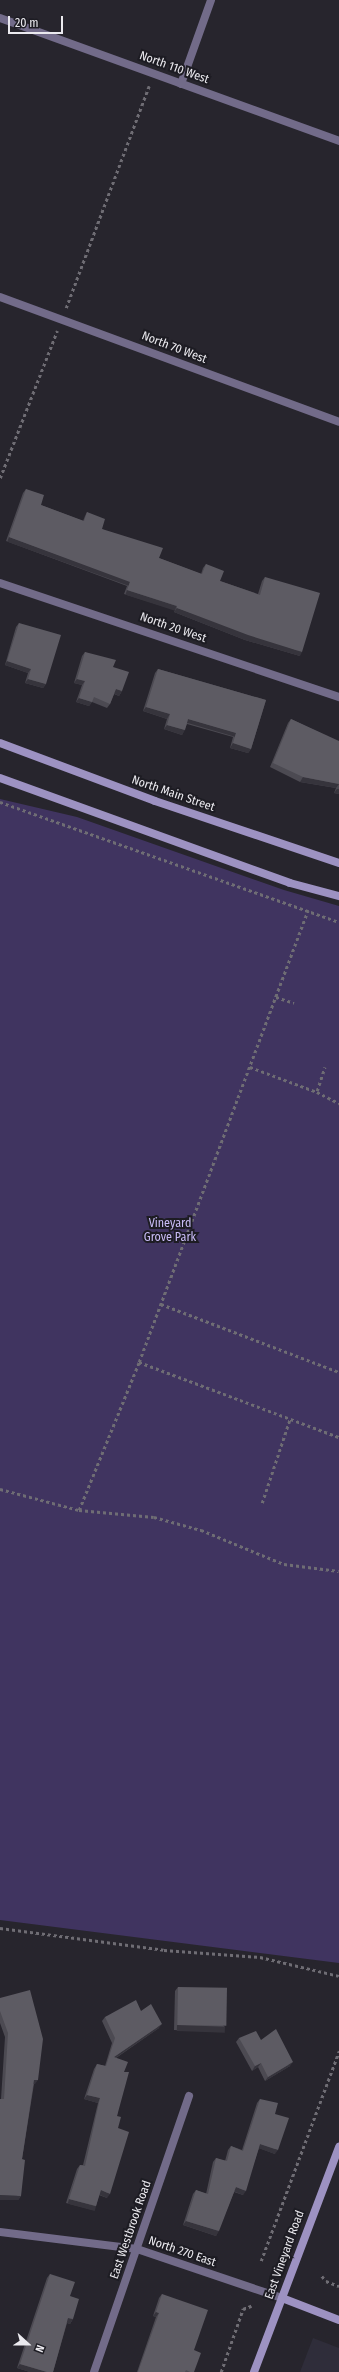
<!DOCTYPE html>
<style>
body{margin:0}
#map{position:relative;width:339px;height:2372px;overflow:hidden;background:#27252d;font-family:"Fira Sans Condensed",sans-serif}
div>[style]{position:absolute}
[style*='--x']{left:calc(var(--x)*1px);top:calc(var(--y)*1px);width:calc(var(--w)*1px);rotate:calc(var(--a)*1deg)}
.built>*{inset:0;background:#2f2d3a}
.green>*{inset:0;background:#403460}
.path>*{height:2.5px;margin-top:-1.25px;transform-origin:0;background:repeating-linear-gradient(90deg,#6f6d74 0 3px,transparent 0 6px)}
.street>*{height:8px;margin:-4px;padding:0 4px;transform-origin:4px;border-radius:4px;background:#726b89}
.secondary>*{height:8px;margin:-4px;padding:0 4px;transform-origin:4px;border-radius:4px;background:#9d92c2}
.wall>*{inset:0;background:#4c4a52}
.shaded-wall>*{inset:0;background:#36343c;transform-origin:0 0}
.building>*{inset:0;background:#5d5b63;transform-origin:0 0}
span{translate:-50% -50%;white-space:nowrap;text-align:center;line-height:1.15;-webkit-text-stroke:4px #1d1c23;paint-order:stroke}
.street-label{font-size:12px;color:#ebeaef}
.park-label{font-size:12px;color:#c9bcf6}
.north{position:absolute;left:8px;top:2324px;width:40px;height:40px;-webkit-text-stroke:3px #1d1c23;paint-order:stroke;rotate:111deg;font-size:11px;font-weight:700;line-height:16px;text-align:center;color:#ebeaef}
.north::after{content:'';display:block;margin:auto;width:14px;height:18px;background:#ebeaef;clip-path:polygon(50% 0,100% 100%,50% 72%,0 100%)}
.scale{position:absolute;left:8px;top:16px;width:55px;height:18px;box-sizing:border-box;border:2px solid #ebeaef;border-top:0;padding-left:5px;font-size:12px;line-height:14px;white-space:nowrap;color:#ebeaef;-webkit-text-stroke:3px #1d1c23;paint-order:stroke}
</style>
<div id="map">
<div class="built">
<div style="clip-path:polygon(313px 2338px,339px 2348px,339px 2372px,300px 2372px)"></div>
</div>
<div class="green">
<div style="clip-path:polygon(0 799px,77px 817px,284px 890px,339px 906px,339px 1963px,0 1920px)"></div>
</div>
<div class="path">
<div style="--x:66;--y:308;--w:237;--a:-69.5"></div>
<div style="--x:0;--y:478;--w:158;--a:-68.8"></div>
<div style="--x:0;--y:802;--w:360;--a:19.5"></div>
<div style="--x:276;--y:997;--w:19;--a:18"></div>
<div style="--x:250;--y:1067;--w:72;--a:20.5"></div>
<div style="--x:317;--y:1092;--w:25;--a:27"></div>
<div style="--x:317;--y:1091;--w:25;--a:-72"></div>
<div style="--x:161;--y:1304;--w:191;--a:20.9"></div>
<div style="--x:139;--y:1362;--w:214;--a:20.6"></div>
<div style="--x:0;--y:1489;--w:82;--a:14.9"></div>
<div style="--x:79;--y:1510;--w:75;--a:5.3"></div>
<div style="--x:154;--y:1517;--w:49;--a:15.5"></div>
<div style="--x:201;--y:1530;--w:90;--a:22.3"></div>
<div style="--x:284;--y:1564;--w:55;--a:7.3"></div>
<div style="--x:262;--y:1503;--w:89;--a:-71.6"></div>
<div style="--x:79;--y:1510;--w:160;--a:-67.9"></div>
<div style="--x:139;--y:1362;--w:482;--a:-69.5"></div>
<div style="--x:0;--y:1928;--w:165;--a:7.6"></div>
<div style="--x:164;--y:1950;--w:96;--a:4.2"></div>
<div style="--x:260;--y:1957;--w:81;--a:13.5"></div>
<div style="--x:261;--y:2261;--w:224;--a:-69.6"></div>
<div style="--x:322;--y:2276;--w:6;--a:51"></div>
<div style="--x:326;--y:2281;--w:14;--a:21"></div>
<div style="--x:221;--y:2372;--w:67;--a:-70.8"></div>
<div style="--x:243;--y:2309;--w:9;--a:-21"></div>
</div>
<div class="street">
<div style="--x:0;--y:18;--w:361;--a:19.9"></div>
<div style="--x:181;--y:84;--w:89;--a:-70.3"></div>
<div style="--x:0;--y:297;--w:361;--a:20.2"></div>
<div style="--x:0;--y:583;--w:358;--a:18.6"></div>
<div style="--x:0;--y:2232;--w:138;--a:7.1"></div>
<div style="--x:137;--y:2249;--w:153;--a:18.7"></div>
<div style="--x:94;--y:2372;--w:292;--a:-71"></div>
</div>
<div class="secondary">
<div style="--x:0;--y:743;--w:165;--a:20.5"></div>
<div style="--x:155;--y:801;--w:194;--a:18.6"></div>
<div style="--x:0;--y:778;--w:308;--a:19.9"></div>
<div style="--x:290;--y:883;--w:51;--a:14.9"></div>
<div style="--x:282;--y:2298;--w:61;--a:21.1"></div>
<div style="--x:254;--y:2372;--w:241;--a:-69.3"></div>
</div>
<div class="wall">
<div style="clip-path:polygon(26px 489px,41px 505px,83px 521px,85px 516px,87px 512px,102px 529px,159px 558px,201px 574px,203px 568px,206px 564px,220px 581px,258px 594px,262px 581px,265px 577px,300px 656px,245px 640px,174px 612px,175px 610px,124px 594px,127px 586px,6px 541px,23px 493px)"></div>
<div style="clip-path:polygon(19px 623px,46px 684px,43px 688px,25px 683px,28px 673px,5px 665px,16px 627px)"></div>
<div style="clip-path:polygon(85px 652px,113px 667px,122px 691px,119px 696px,114px 694px,110px 704px,107px 708px,92px 702px,89px 706px,76px 702px,82px 685px,74px 683px,82px 656px)"></div>
<div style="clip-path:polygon(158px 669px,266px 700px,251px 749px,248px 753px,230px 748px,233px 737px,187px 724px,182px 735px,164px 729px,167px 719px,143px 711px,155px 673px)"></div>
<div style="clip-path:polygon(291px 719px,339px 742px,339px 794px,334px 793px,336px 788px,300px 782px,270px 767px,288px 723px)"></div>
<div style="clip-path:polygon(178px 1987px,225px 2027px,222px 2032px,174px 2030px,175px 1991px)"></div>
<div style="clip-path:polygon(0 1998px,35px 2084px,34px 2084px,22px 2159px,21px 2196px,18px 2200px,1px 2099px,5px 2037px,0 2023px)"></div>
<div style="clip-path:polygon(141px 2011px,159px 2028px,116px 2058px,124px 2072px,117px 2116px,118px 2128px,107px 2198px,99px 2195px,96px 2206px,93px 2210px,66px 2203px,77px 2169px,80px 2165px,83px 2165px,98px 2103px,84px 2099px,94px 2069px,97px 2064px,105px 2066px,112px 2043px,102px 2021px,105px 2017px)"></div>
<div style="clip-path:polygon(239px 2038px,261px 2040px,290px 2066px,265px 2081px,258px 2067px,252px 2071px,236px 2042px)"></div>
<div style="clip-path:polygon(260px 2099px,275px 2114px,275px 2154px,259px 2148px,243px 2195px,234px 2192px,216px 2236px,183px 2225px,193px 2194px,196px 2190px,206px 2194px,213px 2162px,216px 2158px,225px 2161px,228px 2150px,231px 2146px,242px 2150px,257px 2103px)"></div>
<div style="clip-path:polygon(50px 2274px,70px 2296px,73px 2319px,70px 2324px,67px 2323px,53px 2372px,30px 2372px,17px 2368px,47px 2278px)"></div>
<div style="clip-path:polygon(162px 2294px,194px 2350px,194px 2372px,137px 2372px,156px 2317px,153px 2316px,159px 2298px)"></div>
</div>
<div class="shaded-wall">
<div style="left:9px;top:537px;width:129px;height:5px;rotate:20deg"></div>
<div style="left:127px;top:590px;width:52px;height:5px;rotate:18deg"></div>
<div style="clip-path:polygon(177px 608px,302px 652px,300px 656px,245px 640px,174px 612px)"></div>
<div style="clip-path:polygon(7px 661px,31px 669px,28px 673px,5px 665px)"></div>
<div style="clip-path:polygon(28px 679px,46px 684px,43px 688px,25px 683px)"></div>
<div style="clip-path:polygon(77px 679px,85px 681px,82px 685px,74px 683px)"></div>
<div style="clip-path:polygon(116px 689px,122px 691px,119px 696px,113px 693px)"></div>
<div style="clip-path:polygon(79px 698px,92px 702px,89px 706px,76px 702px)"></div>
<div style="clip-path:polygon(146px 707px,170px 714px,167px 719px,143px 711px)"></div>
<div style="left:188px;top:719px;width:50px;height:4px;rotate:16deg"></div>
<div style="clip-path:polygon(167px 725px,185px 730px,182px 735px,164px 729px)"></div>
<div style="clip-path:polygon(233px 743px,251px 749px,248px 753px,230px 748px)"></div>
<div style="clip-path:polygon(303px 777px,339px 784px,336px 788px,300px 782px)"></div>
<div style="clip-path:polygon(337px 789px,339px 789px,339px 794px,334px 793px)"></div>
<div style="clip-path:polygon(162px 2024px,159px 2028px,111px 2061px,114px 2057px)"></div>
<div style="left:177px;top:2025px;width:48px;height:6px;rotate:2deg"></div>
<div style="clip-path:polygon(293px 2062px,290px 2066px,265px 2081px,268px 2077px)"></div>
<div style="clip-path:polygon(261px 2063px,258px 2067px,252px 2071px,255px 2066px)"></div>
<div style="clip-path:polygon(34px 2080px,38px 2080px,35px 2084px,31px 2084px)"></div>
<div style="clip-path:polygon(87px 2095px,100px 2098px,98px 2103px,84px 2099px)"></div>
<div style="clip-path:polygon(260px 2144px,278px 2150px,275px 2154px,258px 2148px)"></div>
<div style="clip-path:polygon(236px 2187px,246px 2191px,243px 2195px,233px 2191px)"></div>
<div style="clip-path:polygon(101px 2190px,110px 2194px,107px 2198px,98px 2194px)"></div>
<div style="clip-path:polygon(0 2195px,21px 2196px,18px 2200px,0 2200px)"></div>
<div style="left:69px;top:2199px;width:28px;height:5px;rotate:15deg"></div>
<div style="clip-path:polygon(186px 2221px,219px 2231px,216px 2236px,183px 2225px)"></div>
<div style="clip-path:polygon(156px 2312px,159px 2313px,156px 2317px,153px 2316px)"></div>
<div style="clip-path:polygon(68px 2318px,73px 2319px,70px 2324px,65px 2322px)"></div>
<div style="clip-path:polygon(20px 2364px,47px 2372px,30px 2372px,17px 2368px)"></div>
</div>
<div class="building">
<div style="clip-path:polygon(26px 489px,44px 495px,41px 505px,84px 521px,87px 512px,105px 519px,102px 529px,163px 548px,159px 558px,202px 574px,206px 564px,224px 571px,220px 581px,260px 595px,265px 577px,320px 593px,302px 652px,248px 635px,177px 608px,177px 606px,127px 590px,130px 582px,9px 537px)"></div>
<div style="clip-path:polygon(19px 623px,61px 635px,46px 684px,28px 679px,31px 669px,7px 661px)"></div>
<div style="clip-path:polygon(85px 652px,116px 660px,113px 667px,129px 672px,122px 691px,116px 689px,110px 704px,94px 697px,92px 702px,79px 698px,85px 681px,77px 679px)"></div>
<div style="clip-path:polygon(158px 669px,266px 700px,251px 749px,233px 743px,236px 733px,188px 719px,185px 730px,167px 725px,170px 714px,146px 707px)"></div>
<div style="clip-path:polygon(291px 719px,339px 741px,339px 784px,303px 777px,273px 763px)"></div>
<div style="left:178px;top:1987px;width:49px;height:38px;rotate:1deg"></div>
<div style="clip-path:polygon(30px 1990px,43px 2039px,38px 2080px,34px 2080px,22px 2159px,25px 2160px,21px 2196px,0 2195px,0 2099px,4px 2099px,8px 2033px,0 2011px,0 1998px)"></div>
<div style="clip-path:polygon(136px 2000px,141px 2011px,151px 2004px,162px 2024px,114px 2057px,128px 2062px,124px 2072px,129px 2072px,117px 2116px,121px 2117px,118px 2128px,129px 2132px,110px 2194px,101px 2190px,96px 2206px,69px 2199px,80px 2165px,85px 2166px,100px 2098px,87px 2095px,97px 2064px,106px 2066px,115px 2038px,105px 2017px)"></div>
<div style="clip-path:polygon(276px 2029px,293px 2062px,268px 2077px,261px 2063px,255px 2066px,239px 2038px,256px 2031px,261px 2040px)"></div>
<div style="clip-path:polygon(260px 2099px,278px 2103px,275px 2114px,289px 2118px,278px 2150px,260px 2144px,246px 2191px,236px 2187px,219px 2231px,186px 2221px,196px 2190px,208px 2194px,216px 2158px,227px 2161px,231px 2146px,243px 2151px)"></div>
<div style="clip-path:polygon(50px 2274px,75px 2282px,70px 2296px,79px 2299px,73px 2319px,68px 2318px,53px 2372px,47px 2372px,20px 2364px)"></div>
<div style="clip-path:polygon(162px 2294px,208px 2310px,194px 2350px,201px 2353px,194px 2372px,190px 2372px,186px 2370px,185px 2372px,138px 2372px,159px 2313px,156px 2312px)"></div>
</div>
<div class="street-label">
<span style="left:174px;top:68px;rotate:20deg">North 110 West</span>
<span style="left:174px;top:348px;rotate:21deg">North 70 West</span>
<span style="left:173px;top:628px;rotate:19deg">North 20 West</span>
<span style="left:173px;top:794px;rotate:19deg">North Main Street</span>
<span style="left:131px;top:2230px;rotate:-71deg">East Westbrook Road</span>
<span style="left:182px;top:2252px;rotate:19deg">North 270 East</span>
<span style="left:285px;top:2255px;rotate:-70deg">East Vineyard Road</span>
</div>
<div class="park-label">
<span style="left:170px;top:1231px">Vineyard<br>Grove Park</span>
</div>
<div class="north">N</div>
<div class="scale">20 m</div>
</div>
